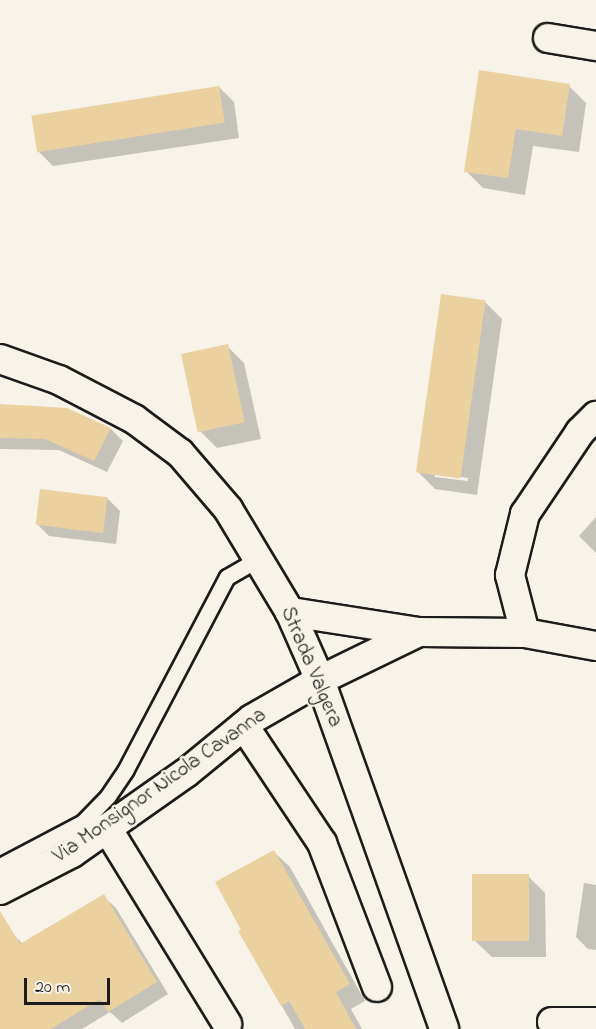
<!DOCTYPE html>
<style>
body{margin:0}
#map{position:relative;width:596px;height:1029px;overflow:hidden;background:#f7f3e8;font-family:"Indie Flower",sans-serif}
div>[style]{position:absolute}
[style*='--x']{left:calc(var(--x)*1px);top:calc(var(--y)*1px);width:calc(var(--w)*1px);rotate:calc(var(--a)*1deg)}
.shadow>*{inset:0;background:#0003}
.building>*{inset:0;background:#ebd1a0;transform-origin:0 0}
.roads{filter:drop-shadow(2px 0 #1c1c1c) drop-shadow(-2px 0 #1c1c1c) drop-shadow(0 2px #1c1c1c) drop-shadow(0 -2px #1c1c1c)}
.service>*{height:15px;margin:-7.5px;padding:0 7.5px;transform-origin:7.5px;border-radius:7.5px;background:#f7f3e8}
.minor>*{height:28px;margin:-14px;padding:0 14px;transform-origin:14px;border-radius:14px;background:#f7f3e8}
span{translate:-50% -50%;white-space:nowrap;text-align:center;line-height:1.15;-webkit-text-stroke:4.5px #f7f3e8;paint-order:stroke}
.street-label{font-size:21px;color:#1c1c1c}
.scale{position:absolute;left:24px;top:978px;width:86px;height:27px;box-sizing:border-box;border:3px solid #1c1c1c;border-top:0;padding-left:8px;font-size:18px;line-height:21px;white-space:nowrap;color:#1c1c1c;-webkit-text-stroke:4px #f7f3e8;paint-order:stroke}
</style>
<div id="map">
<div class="shadow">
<div style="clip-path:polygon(480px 72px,569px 86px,586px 103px,579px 152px,533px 146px,525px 195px,483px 188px,466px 171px)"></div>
<div style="clip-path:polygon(219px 87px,234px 102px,239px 138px,53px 166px,38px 151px)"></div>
<div style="clip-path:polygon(evenodd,485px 302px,502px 319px,477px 495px,435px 489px,418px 472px,485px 302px,435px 473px,468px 478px,468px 481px,435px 477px,435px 473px)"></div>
<div style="clip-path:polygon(227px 346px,244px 363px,261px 439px,217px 448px,200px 431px)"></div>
<div style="clip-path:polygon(0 406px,67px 409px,111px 429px,123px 441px,107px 472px,59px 450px,0 449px)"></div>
<div style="clip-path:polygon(108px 499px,120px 511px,116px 544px,49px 536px,37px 524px)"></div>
<div style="clip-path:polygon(596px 517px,596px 553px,579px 536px)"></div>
<div style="clip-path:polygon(274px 852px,290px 867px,365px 1001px,351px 1009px,362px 1029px,295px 1029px,240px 932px)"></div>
<div style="clip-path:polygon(528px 876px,545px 893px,546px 957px,492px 957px,474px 940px)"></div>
<div style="clip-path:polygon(584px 883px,596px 885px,596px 950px,588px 949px,576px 937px)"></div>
<div style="clip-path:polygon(103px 896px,116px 908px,168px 994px,122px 1023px,110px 1012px,82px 1029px,6px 1029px,0 1018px,0 940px,12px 933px,23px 944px)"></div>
</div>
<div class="building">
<div style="clip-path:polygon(479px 70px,570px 84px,562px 136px,516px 129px,508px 178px,464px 172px)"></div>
<div style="left:219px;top:86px;width:37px;height:190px;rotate:81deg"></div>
<div style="left:441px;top:294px;width:45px;height:180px;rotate:8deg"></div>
<div style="left:228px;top:344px;width:80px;height:48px;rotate:78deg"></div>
<div style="clip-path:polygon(0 404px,67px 408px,111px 428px,94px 461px,45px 439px,0 438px)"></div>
<div style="left:40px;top:489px;width:68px;height:36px;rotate:7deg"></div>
<div style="clip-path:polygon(274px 850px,350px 984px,336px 992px,356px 1029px,305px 1029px,289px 1001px,281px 1006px,238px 931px,241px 930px,215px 882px)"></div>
<div style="left:529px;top:874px;width:67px;height:57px;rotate:90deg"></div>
<div style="clip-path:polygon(104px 894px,157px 982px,108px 1012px,100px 999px,51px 1029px,0 1029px,0 911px,20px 944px)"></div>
</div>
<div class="roads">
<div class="service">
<div style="--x:0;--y:866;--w:94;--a:-27.9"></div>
<div style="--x:83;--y:822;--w:36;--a:-46"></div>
<div style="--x:108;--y:796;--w:32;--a:-56"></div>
<div style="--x:126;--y:769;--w:217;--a:-62.3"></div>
<div style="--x:227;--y:577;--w:34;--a:-30"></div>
</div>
<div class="minor">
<div style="--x:548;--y:38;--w:49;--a:9.5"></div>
<div style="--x:0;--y:359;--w:63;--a:19.6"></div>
<div style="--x:59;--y:380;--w:85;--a:27.5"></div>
<div style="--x:134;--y:419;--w:57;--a:36.5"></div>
<div style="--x:180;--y:453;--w:74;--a:49.4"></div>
<div style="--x:228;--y:509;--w:120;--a:59"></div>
<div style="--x:290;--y:612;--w:74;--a:66.2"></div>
<div style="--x:320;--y:680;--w:370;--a:70.4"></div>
<div style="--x:419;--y:632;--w:106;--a:0.5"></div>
<div style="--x:525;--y:633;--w:72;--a:10.4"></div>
<div style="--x:525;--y:633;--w:60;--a:-104.5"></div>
<div style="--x:510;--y:575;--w:63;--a:-76.2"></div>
<div style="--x:525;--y:514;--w:99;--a:-56.1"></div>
<div style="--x:580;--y:432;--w:23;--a:-45"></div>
<div style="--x:244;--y:726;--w:141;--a:56.3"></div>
<div style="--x:322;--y:843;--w:154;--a:69.1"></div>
<div style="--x:107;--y:828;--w:230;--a:58.5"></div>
<div style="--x:0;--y:890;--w:81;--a:-27.2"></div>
<div style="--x:72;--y:853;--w:139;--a:-35.1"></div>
<div style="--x:186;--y:773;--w:85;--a:-39.3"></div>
<div style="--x:252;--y:719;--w:78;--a:-29.8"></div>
<div style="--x:320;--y:680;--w:110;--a:-25.9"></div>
<div style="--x:419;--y:632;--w:131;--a:-171.2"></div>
<div style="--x:552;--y:1022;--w:44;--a:0"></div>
</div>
</div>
<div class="street-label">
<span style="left:311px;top:667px;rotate:67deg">Strada Valgera</span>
<span style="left:160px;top:786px;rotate:-35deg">Via Monsignor Nicola Cavanna</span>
</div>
<div class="scale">20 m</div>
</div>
